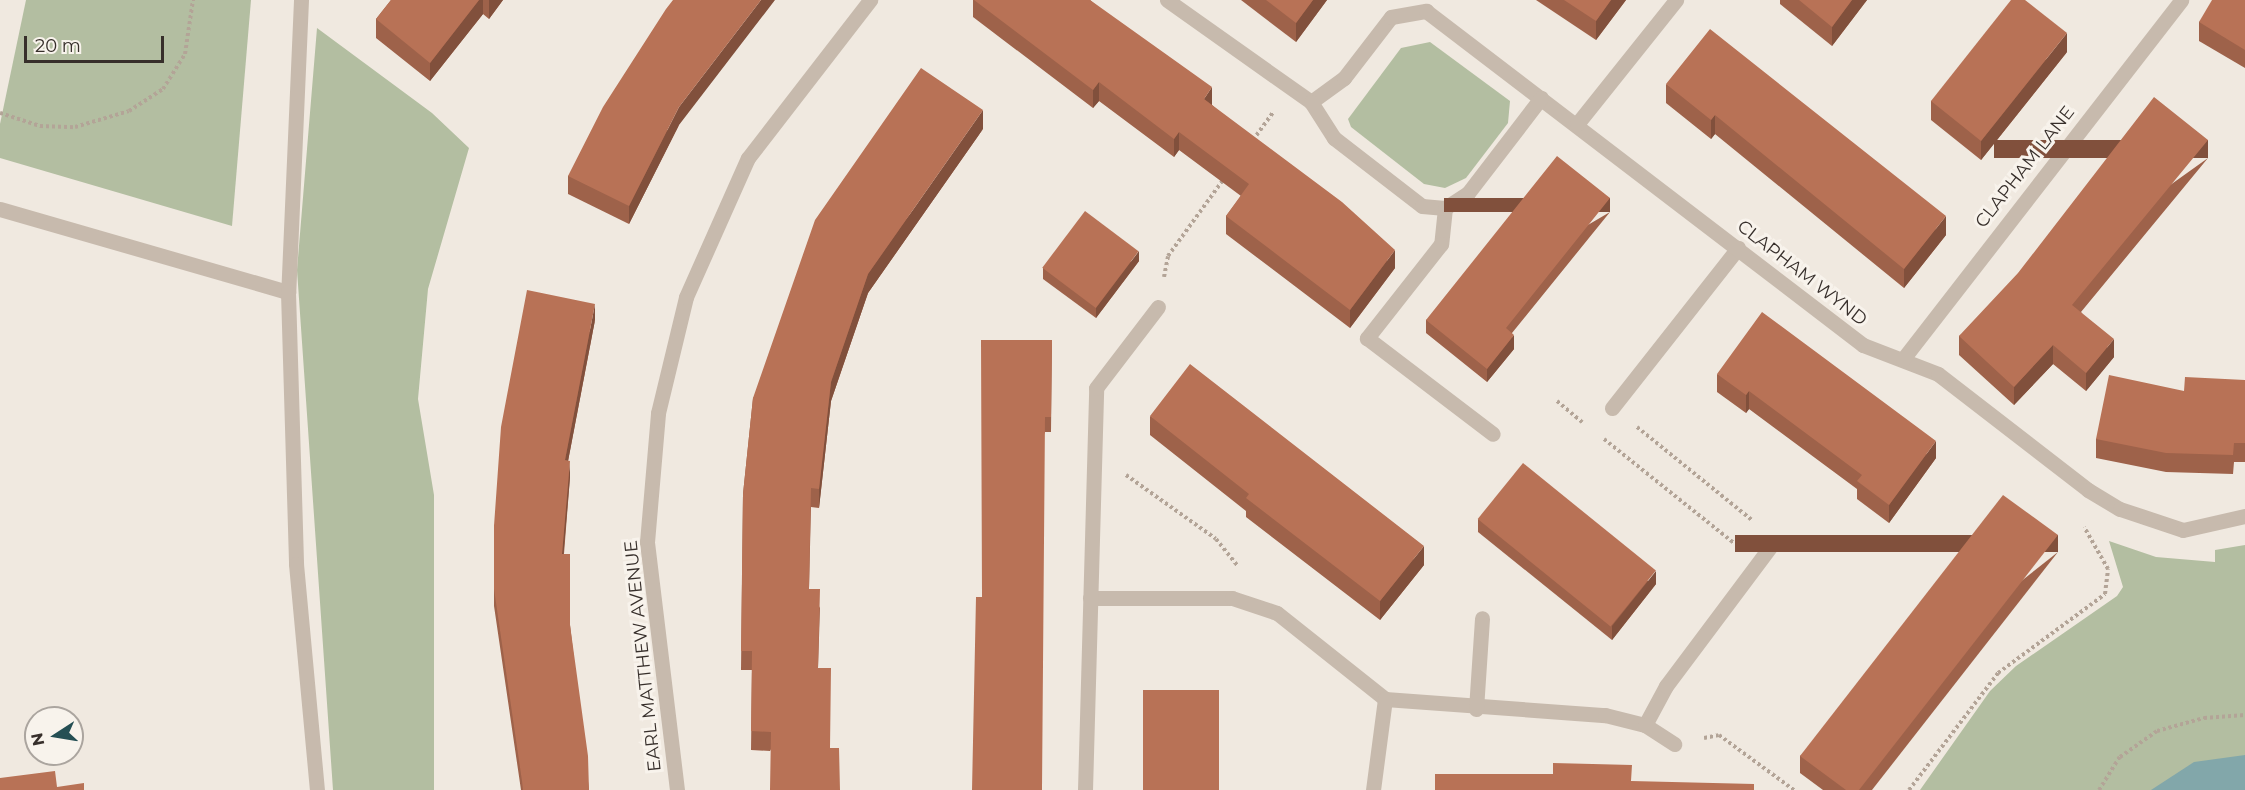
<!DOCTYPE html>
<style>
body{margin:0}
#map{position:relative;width:2245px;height:790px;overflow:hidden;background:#f0e9e0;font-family:Montserrat,sans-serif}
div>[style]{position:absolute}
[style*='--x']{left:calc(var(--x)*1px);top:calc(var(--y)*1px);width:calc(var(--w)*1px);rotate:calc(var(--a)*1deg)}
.green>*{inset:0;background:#b3bea1}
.water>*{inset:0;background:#82a7aa}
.path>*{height:4px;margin-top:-2px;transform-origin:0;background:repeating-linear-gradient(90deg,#b3a497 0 3px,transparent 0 6px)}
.lane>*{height:15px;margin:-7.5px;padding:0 7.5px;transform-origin:7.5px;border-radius:7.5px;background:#c7baad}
.street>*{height:15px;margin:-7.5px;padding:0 7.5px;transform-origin:7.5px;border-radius:7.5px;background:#c7baad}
.wall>*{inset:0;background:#9e624a}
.shaded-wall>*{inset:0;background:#81503c;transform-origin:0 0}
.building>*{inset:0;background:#b87256;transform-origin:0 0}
span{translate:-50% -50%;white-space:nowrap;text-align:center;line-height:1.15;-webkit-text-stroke:6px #f8f3ec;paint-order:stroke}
.street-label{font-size:18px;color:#372f2b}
.north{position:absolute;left:24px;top:706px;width:60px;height:60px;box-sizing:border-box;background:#f8f3ec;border:2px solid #aba59f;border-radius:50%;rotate:258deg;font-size:16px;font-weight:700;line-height:24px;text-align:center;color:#372f2b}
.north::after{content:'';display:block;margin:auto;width:21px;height:27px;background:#254f54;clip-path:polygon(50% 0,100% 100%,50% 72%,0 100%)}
.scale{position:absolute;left:24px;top:36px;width:140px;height:27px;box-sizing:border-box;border:3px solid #372f2b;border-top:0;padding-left:8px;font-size:18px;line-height:21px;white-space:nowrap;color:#372f2b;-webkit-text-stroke:4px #f8f3ec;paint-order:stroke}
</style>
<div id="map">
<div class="green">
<div style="clip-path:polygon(26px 0,251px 0,232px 226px,0 158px,0 124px)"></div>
<div style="clip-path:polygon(317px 28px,432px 113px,469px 148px,428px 289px,418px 399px,434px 495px,434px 790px,333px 790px,297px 270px)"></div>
<div style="clip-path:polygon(1430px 42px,1510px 101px,1508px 123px,1466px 178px,1445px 188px,1424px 184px,1351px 127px,1348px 119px,1401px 48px)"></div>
<div style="clip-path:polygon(2109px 541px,2156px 557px,2215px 562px,2215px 550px,2245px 545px,2245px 790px,1920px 790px,1990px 691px,2016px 666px,2117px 596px,2123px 587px)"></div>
</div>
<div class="water">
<div style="clip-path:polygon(2245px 755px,2245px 790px,2151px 790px,2194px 762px)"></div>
</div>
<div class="path">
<div style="--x:0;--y:113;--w:42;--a:18"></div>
<div style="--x:40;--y:126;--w:35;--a:2"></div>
<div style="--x:75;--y:127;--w:56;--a:-16.5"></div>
<div style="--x:129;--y:111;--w:40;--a:-32.9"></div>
<div style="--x:163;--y:89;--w:41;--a:-57.8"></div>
<div style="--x:185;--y:54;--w:55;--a:-81.6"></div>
<div style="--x:1253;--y:140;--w:34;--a:-54"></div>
<div style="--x:1164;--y:277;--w:21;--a:-79"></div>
<div style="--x:1168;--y:256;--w:94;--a:-54.1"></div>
<div style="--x:1557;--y:401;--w:33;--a:40"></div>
<div style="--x:1637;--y:427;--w:148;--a:39"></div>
<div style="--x:1604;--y:439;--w:166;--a:38.7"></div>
<div style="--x:1126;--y:475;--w:110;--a:35.4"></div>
<div style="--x:1216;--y:539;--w:35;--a:51"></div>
<div style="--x:1704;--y:738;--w:15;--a:-11"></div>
<div style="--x:1719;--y:735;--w:93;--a:36.3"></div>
<div style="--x:1909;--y:790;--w:147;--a:-52.7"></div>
<div style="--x:1998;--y:673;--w:133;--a:-36.4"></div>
<div style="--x:2105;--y:594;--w:25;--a:-83"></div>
<div style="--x:2108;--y:569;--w:48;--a:-119.7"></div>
<div style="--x:2099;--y:790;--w:39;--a:-58"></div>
<div style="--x:2120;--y:757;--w:45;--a:-35.1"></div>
<div style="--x:2157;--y:731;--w:49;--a:-15.5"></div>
<div style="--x:2204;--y:718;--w:41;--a:-4.2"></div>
</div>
<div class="lane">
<div style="--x:1445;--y:208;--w:36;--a:96"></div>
<div style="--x:1441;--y:244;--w:120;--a:128.2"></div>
<div style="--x:1367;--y:338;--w:158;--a:37.3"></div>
<div style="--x:0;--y:209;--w:300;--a:16.1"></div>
<div style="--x:1612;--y:408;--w:204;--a:-51.8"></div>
<div style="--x:1645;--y:725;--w:44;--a:-61.7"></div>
<div style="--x:1666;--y:686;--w:179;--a:-53.2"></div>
</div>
<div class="street">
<div style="--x:301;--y:0;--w:292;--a:92.5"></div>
<div style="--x:288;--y:292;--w:272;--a:88.3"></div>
<div style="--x:296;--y:564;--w:227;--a:84.7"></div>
<div style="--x:1167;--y:0;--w:176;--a:35.3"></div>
<div style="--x:1311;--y:102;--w:41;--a:-36"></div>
<div style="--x:1344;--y:78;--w:77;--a:-52.4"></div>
<div style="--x:1391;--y:17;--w:36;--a:-10"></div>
<div style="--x:1426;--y:11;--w:550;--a:37.39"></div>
<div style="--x:1863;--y:345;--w:80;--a:21.1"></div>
<div style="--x:1938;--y:374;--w:190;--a:37.7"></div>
<div style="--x:2088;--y:490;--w:37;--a:31"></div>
<div style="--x:2120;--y:509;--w:66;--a:18.4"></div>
<div style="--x:2183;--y:530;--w:64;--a:-12.7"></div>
<div style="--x:1311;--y:102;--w:43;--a:57.4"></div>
<div style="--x:1334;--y:138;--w:111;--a:37.7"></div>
<div style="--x:1422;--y:206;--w:23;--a:5"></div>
<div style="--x:1445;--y:208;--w:27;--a:-33"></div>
<div style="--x:1468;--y:193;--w:120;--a:-52.5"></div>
<div style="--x:1577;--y:124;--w:159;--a:-51.4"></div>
<div style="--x:1903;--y:359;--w:454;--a:-52.2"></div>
<div style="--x:1090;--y:598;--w:142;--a:0"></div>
<div style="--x:1232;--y:598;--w:47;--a:18.4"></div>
<div style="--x:1277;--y:613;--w:138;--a:38.5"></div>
<div style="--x:1385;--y:699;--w:221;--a:4.2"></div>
<div style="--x:1605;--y:715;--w:41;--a:14"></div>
<div style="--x:1645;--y:725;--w:35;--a:33"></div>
<div style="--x:1476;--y:709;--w:91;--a:-86.2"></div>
<div style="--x:677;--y:790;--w:250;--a:-96.9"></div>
<div style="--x:647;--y:542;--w:129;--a:-85.1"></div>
<div style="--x:658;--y:413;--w:119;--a:-76.4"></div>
<div style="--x:686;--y:297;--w:152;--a:-66"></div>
<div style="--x:748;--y:158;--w:200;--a:-52.3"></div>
<div style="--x:1085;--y:790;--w:402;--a:-88.4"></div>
<div style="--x:1096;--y:388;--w:102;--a:-52.6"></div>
<div style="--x:1373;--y:790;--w:92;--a:-82.5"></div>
</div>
<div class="wall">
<div style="clip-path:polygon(391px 0,503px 0,489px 19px,483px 14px,430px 81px,376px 38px,376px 19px)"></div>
<div style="clip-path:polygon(973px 0,1090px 0,1212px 105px,1395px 268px,1350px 328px,1226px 234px,1226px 216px,1241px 196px,1179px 150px,1174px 157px,1099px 101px,1093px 108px,973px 17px)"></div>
<div style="clip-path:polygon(1241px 0,1327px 0,1296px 42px)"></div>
<div style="clip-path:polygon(1536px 0,1626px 0,1596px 40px)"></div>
<div style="clip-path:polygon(1780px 0,1867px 0,1832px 46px,1780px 4px)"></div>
<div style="clip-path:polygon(2245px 0,2245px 68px,2199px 41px,2199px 22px)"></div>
<div style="clip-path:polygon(2067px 52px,1981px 160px,1931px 120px,1931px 101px)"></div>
<div style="clip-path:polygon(1666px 84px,1946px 235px,1904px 288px,1715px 134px,1711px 139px,1666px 103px)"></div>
<div style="clip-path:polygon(679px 125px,629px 224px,568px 194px,568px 176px)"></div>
<div style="clip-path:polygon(983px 129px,868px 293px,831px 401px,819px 508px,811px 507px,809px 589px,820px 608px,818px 668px,770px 751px,751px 750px,752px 670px,741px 670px,743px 494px,753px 398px)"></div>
<div style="clip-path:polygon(2208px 158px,2081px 312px,2114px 357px,2086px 391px,2053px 364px,2014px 405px,1959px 355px,1959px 336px)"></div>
<div style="clip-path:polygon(1610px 212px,1512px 333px,1514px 349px,1487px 382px,1426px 333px,1426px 320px)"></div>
<div style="clip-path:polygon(1139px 261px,1096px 318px,1043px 279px,1043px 268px)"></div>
<div style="clip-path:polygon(595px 320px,568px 461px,570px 477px,564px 554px,570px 625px,589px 790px,521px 790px,494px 606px,494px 526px)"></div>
<div style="clip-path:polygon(1052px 340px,1051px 432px,1045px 432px,982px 597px)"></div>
<div style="clip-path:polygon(1717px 374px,1936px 458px,1889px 523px,1857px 499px,1857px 489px,1749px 409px,1746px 413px,1717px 392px)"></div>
<div style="clip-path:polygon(2245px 380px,2245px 462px,2234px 462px,2233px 474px,2166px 472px,2096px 458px,2096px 439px,2184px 391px)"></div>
<div style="clip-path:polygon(1150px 416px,1424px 565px,1380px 620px,1246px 517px,1246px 511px,1150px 435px)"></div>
<div style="clip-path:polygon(1478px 519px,1656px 584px,1612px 640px,1478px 532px)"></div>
<div style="clip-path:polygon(2058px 552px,1872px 790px,1823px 790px,1800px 773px,1800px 756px)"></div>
</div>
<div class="shaded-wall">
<div style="clip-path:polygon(479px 0,483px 0,483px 14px,430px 81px,430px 63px)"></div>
<div style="clip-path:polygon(489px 0,503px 0,489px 19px)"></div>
<div style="clip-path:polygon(761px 0,775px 0,679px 125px,629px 224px,629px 206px,679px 107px)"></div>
<div style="clip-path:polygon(1313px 0,1327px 0,1296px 42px,1296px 23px)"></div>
<div style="clip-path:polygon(1611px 0,1626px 0,1596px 40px,1596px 21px)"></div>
<div style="clip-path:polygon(1852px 0,1867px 0,1832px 46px,1832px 27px)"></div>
<div style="clip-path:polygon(2067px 33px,2067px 52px,1981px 160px,1981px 141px)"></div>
<div style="clip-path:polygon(1099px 82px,1099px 101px,1093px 108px,1093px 90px)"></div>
<div style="clip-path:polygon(1212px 87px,1212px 106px,1204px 99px)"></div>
<div style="clip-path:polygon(983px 110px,983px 129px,868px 293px,831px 401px,819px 508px,819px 489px,831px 382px,868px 274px)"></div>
<div style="clip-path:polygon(1715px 115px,1715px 134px,1711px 139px,1711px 120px)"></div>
<div style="clip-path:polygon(1179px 132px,1179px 150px,1174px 157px,1174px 139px)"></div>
<div style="left:2208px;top:140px;width:18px;height:214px;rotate:90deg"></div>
<div style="left:1610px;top:198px;width:14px;height:166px;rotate:90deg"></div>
<div style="clip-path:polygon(1946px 216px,1946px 235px,1904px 288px,1904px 269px)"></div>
<div style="clip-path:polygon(1395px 250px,1395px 268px,1350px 328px,1350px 310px)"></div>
<div style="clip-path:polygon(1139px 251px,1139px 261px,1096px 318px,1096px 308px)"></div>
<div style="clip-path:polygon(595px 304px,595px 320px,565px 477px,565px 460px)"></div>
<div style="clip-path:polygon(1514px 335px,1514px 349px,1487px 382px,1487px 369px)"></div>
<div style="clip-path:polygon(2114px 339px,2114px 357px,2086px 391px,2086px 373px)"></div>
<div style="clip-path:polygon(2053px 345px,2053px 364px,2014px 405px,2014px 387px)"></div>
<div style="clip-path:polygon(1749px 391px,1749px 409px,1746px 413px,1746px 395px)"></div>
<div style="clip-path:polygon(1936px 441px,1936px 458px,1889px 523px,1889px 505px)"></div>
<div style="clip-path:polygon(570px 461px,570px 477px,562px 571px,562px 554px)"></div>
<div style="left:2058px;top:535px;width:17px;height:323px;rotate:90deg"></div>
<div style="clip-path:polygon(1424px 546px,1424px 565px,1380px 620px,1380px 601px)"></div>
<div style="clip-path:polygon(1656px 571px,1656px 584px,1612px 640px,1612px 626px)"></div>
</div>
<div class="building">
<div style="clip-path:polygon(391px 0,479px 0,430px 63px,376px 19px)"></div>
<div style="clip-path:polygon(673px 0,761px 0,679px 107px,629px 206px,568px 176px,603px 107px,666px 9px)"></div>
<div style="clip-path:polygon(974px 0,1090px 0,1212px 87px,1204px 99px,1342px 202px,1395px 250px,1350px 310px,1226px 216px,1249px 184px,1179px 132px,1174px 139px,1099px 82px,1093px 90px)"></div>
<div style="clip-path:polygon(1266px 0,1313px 0,1296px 23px)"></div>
<div style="clip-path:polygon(1564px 0,1611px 0,1596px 21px)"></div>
<div style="clip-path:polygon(1799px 0,1852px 0,1832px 27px)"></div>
<div style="clip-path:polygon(2011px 0,2025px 0,2067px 33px,1981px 141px,1931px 101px)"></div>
<div style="clip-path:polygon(2212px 0,2245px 0,2245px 50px,2199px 22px)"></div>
<div style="clip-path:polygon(1710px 29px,1946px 216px,1904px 269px,1715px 115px,1711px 120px,1666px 84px)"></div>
<div style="clip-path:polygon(921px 68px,983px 110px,868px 274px,831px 382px,819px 489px,811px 488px,809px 589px,820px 589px,818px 668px,831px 668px,830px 748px,839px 748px,840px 790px,770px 790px,771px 732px,751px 731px,752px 651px,741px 651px,743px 494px,753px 398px,815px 220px)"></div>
<div style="clip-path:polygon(2154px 97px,2208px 140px,2072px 305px,2114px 339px,2086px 373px,2053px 345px,2014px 387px,1959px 336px,2018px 273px)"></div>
<div style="clip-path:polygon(1557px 156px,1610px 198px,1506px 328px,1514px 335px,1487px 369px,1426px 320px)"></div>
<div style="left:1085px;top:211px;width:67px;height:71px;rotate:37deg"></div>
<div style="clip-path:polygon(527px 290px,595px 304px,565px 460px,570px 461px,562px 554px,570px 554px,570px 625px,588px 756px,589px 790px,523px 790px,522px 781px,494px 589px,494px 526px,501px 427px)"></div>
<div style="clip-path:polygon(1762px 312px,1936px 441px,1889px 505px,1857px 481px,1862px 475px,1749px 391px,1746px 395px,1717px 374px)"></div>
<div style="clip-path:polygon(981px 340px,1052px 340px,1051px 417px,1045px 417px,1042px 790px,972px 790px,976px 597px,982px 597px)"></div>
<div style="clip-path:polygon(1190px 364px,1424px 546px,1380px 601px,1246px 498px,1249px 494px,1150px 416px)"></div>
<div style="clip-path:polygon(2109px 375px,2184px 391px,2185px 377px,2245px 380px,2245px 443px,2234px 443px,2233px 455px,2166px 453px,2096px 439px)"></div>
<div style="left:1523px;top:463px;width:171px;height:72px;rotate:39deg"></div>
<div style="clip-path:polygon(2003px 495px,2058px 535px,1859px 790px,1846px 790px,1800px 756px)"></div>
<div style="left:1143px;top:690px;width:76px;height:100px"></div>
<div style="clip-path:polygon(1553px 763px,1632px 765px,1631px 781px,1754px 784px,1754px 790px,1435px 790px,1435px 774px,1553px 774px)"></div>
<div style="clip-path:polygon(55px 771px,57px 787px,84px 783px,84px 790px,0 790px,0 778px)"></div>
</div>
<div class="street-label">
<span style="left:2025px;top:167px;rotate:-52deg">CLAPHAM LANE</span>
<span style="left:1802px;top:273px;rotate:38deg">CLAPHAM WYND</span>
<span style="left:643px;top:656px;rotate:-96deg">EARL MATTHEW AVENUE</span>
</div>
<div class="north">N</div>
<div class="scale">20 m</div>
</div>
